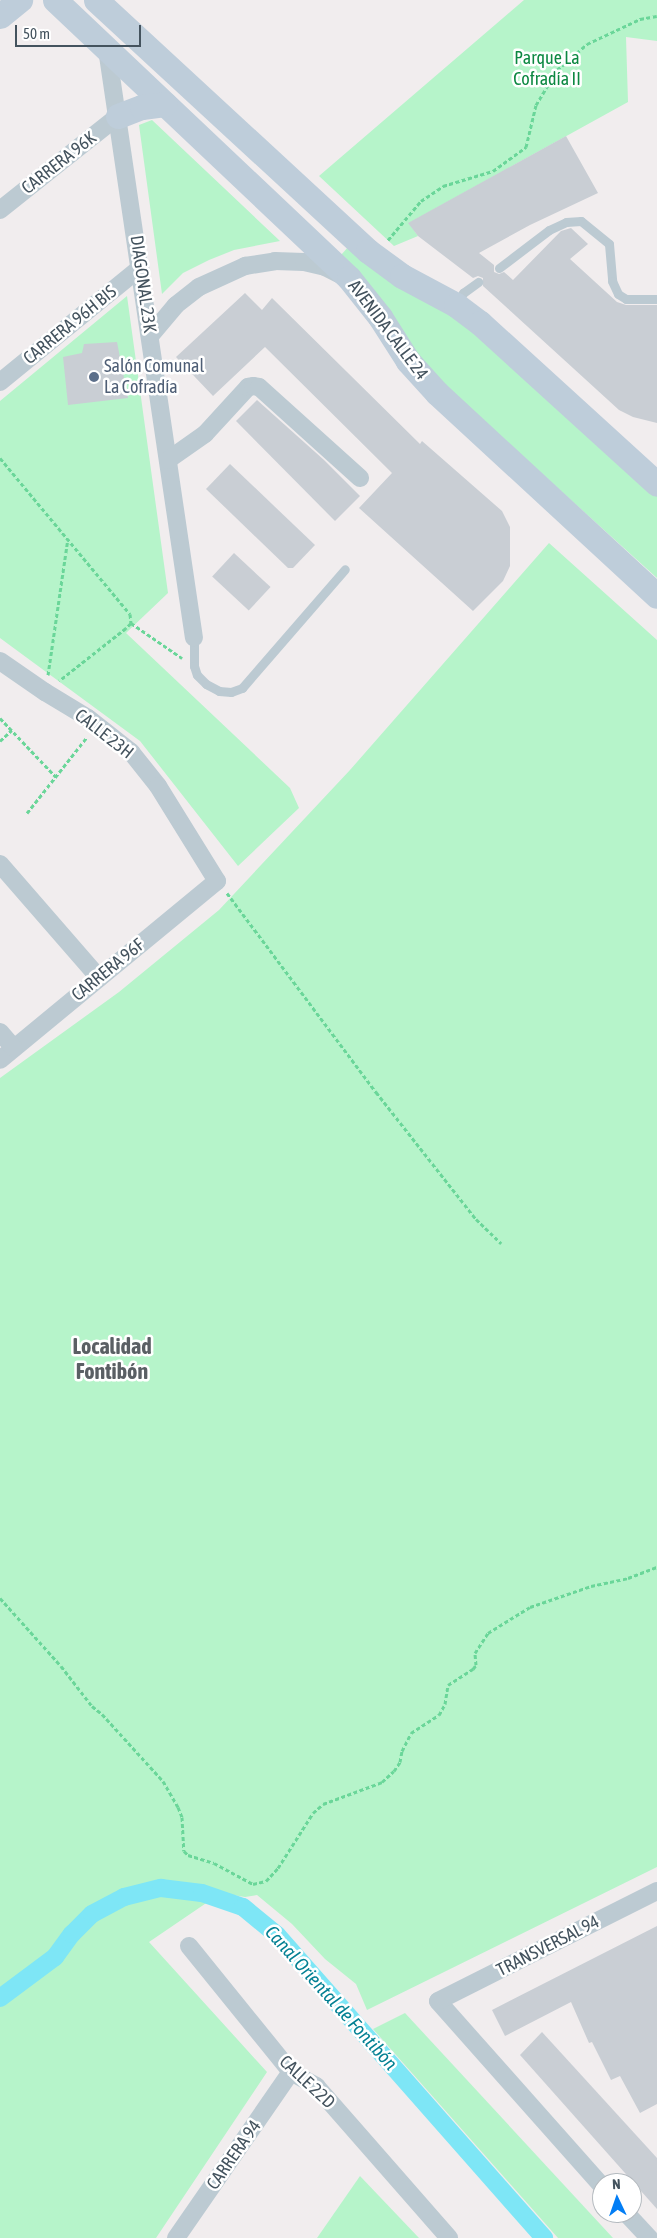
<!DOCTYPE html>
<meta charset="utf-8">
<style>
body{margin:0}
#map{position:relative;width:657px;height:2238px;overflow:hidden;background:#f1edee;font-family:"Asap Condensed",sans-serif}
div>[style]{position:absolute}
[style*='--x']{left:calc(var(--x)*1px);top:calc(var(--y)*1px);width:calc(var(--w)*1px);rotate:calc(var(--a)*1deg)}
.green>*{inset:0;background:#b6f4ca}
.canal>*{height:18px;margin:-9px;padding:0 9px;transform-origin:9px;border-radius:9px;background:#7ee6f6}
.building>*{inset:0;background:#c9ced4;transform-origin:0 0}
.path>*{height:3px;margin-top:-1.5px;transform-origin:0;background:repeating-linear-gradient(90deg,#6ad699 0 4px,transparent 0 6.5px)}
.lane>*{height:9px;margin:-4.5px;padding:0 4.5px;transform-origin:4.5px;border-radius:4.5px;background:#bccad2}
.street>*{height:18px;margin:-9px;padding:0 9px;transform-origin:9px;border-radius:9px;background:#bccad2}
.secondary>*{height:25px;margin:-12.5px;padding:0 12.5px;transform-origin:12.5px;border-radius:12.5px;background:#becdda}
.dots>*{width:14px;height:14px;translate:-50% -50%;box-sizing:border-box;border:2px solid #fff;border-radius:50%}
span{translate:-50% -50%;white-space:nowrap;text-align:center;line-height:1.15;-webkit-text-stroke:5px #fff;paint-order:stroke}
.park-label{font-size:18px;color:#0c8841}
.street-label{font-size:18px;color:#44535e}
.service-label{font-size:18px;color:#4e5e75}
.left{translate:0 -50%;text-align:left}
.water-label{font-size:19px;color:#038093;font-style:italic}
.district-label{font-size:22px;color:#5a5f64;font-weight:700}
.north{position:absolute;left:592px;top:2173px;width:50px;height:50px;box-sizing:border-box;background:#fff;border:1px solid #b4babf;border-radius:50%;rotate:357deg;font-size:14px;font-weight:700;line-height:20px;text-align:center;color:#44535e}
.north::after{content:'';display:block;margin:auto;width:18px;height:22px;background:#037ef5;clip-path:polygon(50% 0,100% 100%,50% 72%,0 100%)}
.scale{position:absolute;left:15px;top:25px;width:126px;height:22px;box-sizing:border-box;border:2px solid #44535e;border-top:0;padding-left:6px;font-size:15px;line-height:18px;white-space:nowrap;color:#44535e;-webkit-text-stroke:4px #fff;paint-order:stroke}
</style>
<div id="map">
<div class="green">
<div style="clip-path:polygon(524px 0,657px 0,657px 41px,626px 37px,628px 102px,409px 223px,418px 236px,394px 246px,319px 176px)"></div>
<div style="clip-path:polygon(152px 120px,280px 241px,234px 250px,209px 260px,183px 273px,162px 294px,139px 125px)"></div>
<div style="clip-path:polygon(349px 246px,448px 311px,614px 456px,657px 496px,657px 578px,434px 376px,341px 255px)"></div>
<div style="clip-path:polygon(127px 296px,168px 593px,126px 633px,290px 788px,299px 808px,238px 866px,140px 741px,0 638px,0 401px)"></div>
<div style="clip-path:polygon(549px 543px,657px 640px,657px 1867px,367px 2010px,356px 1984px,325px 1959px,292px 1924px,257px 1895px,245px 1897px,221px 1893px,149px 1942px,267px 2072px,156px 2238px,0 2238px,0 1078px,119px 992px,219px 910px,350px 770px)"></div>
<div style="clip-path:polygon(405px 2013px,613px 2238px,558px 2238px,373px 2029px)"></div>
<div style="clip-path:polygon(360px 2176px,419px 2238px,317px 2238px)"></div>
</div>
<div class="canal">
<div style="--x:0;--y:1998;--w:69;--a:-36.7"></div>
<div style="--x:55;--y:1957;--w:29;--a:-54"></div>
<div style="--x:72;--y:1934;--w:28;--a:-45"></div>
<div style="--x:92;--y:1914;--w:36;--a:-28"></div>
<div style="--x:124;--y:1897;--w:38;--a:-14"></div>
<div style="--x:161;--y:1888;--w:41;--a:7"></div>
<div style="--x:202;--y:1893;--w:43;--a:18.9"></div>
<div style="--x:243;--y:1907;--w:44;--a:39.5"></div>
<div style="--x:277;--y:1935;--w:404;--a:48.6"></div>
</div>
<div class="building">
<div style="clip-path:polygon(566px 136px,598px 193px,530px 225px,479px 253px,494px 265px,494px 272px,499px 274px,504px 272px,513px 280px,561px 231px,571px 228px,588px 244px,570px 259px,617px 302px,626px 305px,657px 305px,657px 423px,633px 417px,619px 410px,483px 286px,483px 278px,478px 276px,473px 278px,418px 236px,408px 223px)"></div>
<div style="clip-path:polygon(245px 293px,262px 310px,272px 298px,420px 444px,422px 441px,502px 511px,510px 527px,510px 566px,503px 581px,473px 611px,359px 508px,392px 473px,265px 347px,213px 396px,176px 357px)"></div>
<div style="clip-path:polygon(117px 342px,128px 398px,68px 405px,63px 357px,82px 353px,84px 344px)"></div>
<div style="clip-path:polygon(257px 400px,324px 460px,360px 496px,335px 521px,236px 421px)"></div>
<div style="clip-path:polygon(230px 464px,315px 545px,293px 568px,288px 568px,206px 489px)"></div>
<div style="left:234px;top:553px;width:50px;height:32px;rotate:43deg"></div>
<div style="clip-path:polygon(657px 1926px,657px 2104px,640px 2113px,620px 2076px,611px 2080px,592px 2042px,589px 2043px,571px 2002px,505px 2036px,492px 2010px)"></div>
<div style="clip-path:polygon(542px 2032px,657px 2158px,657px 2209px,520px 2055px)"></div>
</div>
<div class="path">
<div style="--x:388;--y:240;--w:51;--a:-49.8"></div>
<div style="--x:421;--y:201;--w:27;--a:-34"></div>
<div style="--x:443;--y:186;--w:52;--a:-16.7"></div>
<div style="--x:493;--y:171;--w:41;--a:-36"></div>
<div style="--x:526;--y:147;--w:43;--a:-76.6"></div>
<div style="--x:536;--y:105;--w:41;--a:-59"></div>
<div style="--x:557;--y:70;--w:40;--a:-41"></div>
<div style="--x:587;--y:44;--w:59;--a:-25.3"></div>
<div style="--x:640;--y:19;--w:17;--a:-10"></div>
<div style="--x:0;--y:458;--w:203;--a:50.2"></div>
<div style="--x:130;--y:614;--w:9;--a:84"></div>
<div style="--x:131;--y:623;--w:7;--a:135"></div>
<div style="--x:126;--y:628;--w:85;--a:141.7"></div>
<div style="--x:131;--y:623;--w:62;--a:34.5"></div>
<div style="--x:48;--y:675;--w:138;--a:-81.7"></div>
<div style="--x:0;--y:718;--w:81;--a:46.5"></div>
<div style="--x:0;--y:741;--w:16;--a:-43"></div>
<div style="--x:27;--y:813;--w:97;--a:-51.7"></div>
<div style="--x:227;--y:893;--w:249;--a:53.2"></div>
<div style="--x:376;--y:1092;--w:162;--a:51.8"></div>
<div style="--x:476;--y:1219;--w:35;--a:44"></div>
<div style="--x:0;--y:1598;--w:91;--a:48.1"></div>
<div style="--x:61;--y:1666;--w:51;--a:52.2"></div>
<div style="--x:92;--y:1706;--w:13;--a:39"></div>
<div style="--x:102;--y:1714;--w:91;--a:47.7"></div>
<div style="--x:163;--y:1781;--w:30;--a:60"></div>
<div style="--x:178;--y:1807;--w:11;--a:68"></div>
<div style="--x:182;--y:1817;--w:34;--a:87"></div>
<div style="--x:184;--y:1851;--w:6;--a:45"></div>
<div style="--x:188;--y:1855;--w:27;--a:17"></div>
<div style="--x:214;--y:1863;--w:44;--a:28.3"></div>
<div style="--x:253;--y:1884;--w:13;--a:-13"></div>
<div style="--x:266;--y:1881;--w:18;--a:-47"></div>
<div style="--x:278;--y:1868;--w:65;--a:-57.5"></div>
<div style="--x:313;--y:1813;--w:13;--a:-42"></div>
<div style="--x:323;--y:1804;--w:63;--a:-20.4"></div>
<div style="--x:382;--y:1782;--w:16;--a:-43"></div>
<div style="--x:394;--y:1771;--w:11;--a:-56"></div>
<div style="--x:400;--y:1762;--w:11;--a:-80"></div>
<div style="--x:402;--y:1751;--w:20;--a:-63"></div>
<div style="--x:411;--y:1733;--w:33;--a:-33"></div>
<div style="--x:439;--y:1715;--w:13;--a:-61"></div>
<div style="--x:445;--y:1704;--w:19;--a:-81"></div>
<div style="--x:448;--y:1685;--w:30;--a:-33"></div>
<div style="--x:473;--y:1669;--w:5;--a:-53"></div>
<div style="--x:476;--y:1665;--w:12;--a:-95"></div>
<div style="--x:475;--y:1653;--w:24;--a:-57"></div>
<div style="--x:488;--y:1633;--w:49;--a:-31.8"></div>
<div style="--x:530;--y:1607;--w:65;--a:-19"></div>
<div style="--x:591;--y:1586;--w:38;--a:-12"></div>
<div style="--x:628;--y:1578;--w:31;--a:-21"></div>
</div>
<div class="lane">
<div style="--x:499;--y:268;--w:63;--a:-37.2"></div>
<div style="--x:549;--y:230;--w:19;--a:-25"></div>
<div style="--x:566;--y:222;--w:15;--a:-4"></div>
<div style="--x:581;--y:221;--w:36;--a:39"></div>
<div style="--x:609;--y:244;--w:37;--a:85"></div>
<div style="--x:612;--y:281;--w:14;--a:65"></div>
<div style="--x:618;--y:294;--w:9;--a:32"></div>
<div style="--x:626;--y:299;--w:31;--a:0"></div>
<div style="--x:457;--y:303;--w:12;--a:-59"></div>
<div style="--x:463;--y:293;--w:19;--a:-36"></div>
<div style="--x:194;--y:638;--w:28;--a:90"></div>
<div style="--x:194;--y:666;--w:9;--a:72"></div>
<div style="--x:197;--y:675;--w:13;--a:45"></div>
<div style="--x:206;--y:684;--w:15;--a:28"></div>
<div style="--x:219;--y:691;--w:12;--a:5"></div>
<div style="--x:231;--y:692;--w:12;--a:-20"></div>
<div style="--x:242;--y:688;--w:157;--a:-49.1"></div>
</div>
<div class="street">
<div style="--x:107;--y:49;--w:595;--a:81.6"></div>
<div style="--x:0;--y:210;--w:151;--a:-38.5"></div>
<div style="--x:150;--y:336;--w:40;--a:-50"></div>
<div style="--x:176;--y:305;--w:29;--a:-38"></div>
<div style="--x:199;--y:287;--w:51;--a:-24.5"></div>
<div style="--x:245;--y:266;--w:30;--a:-9"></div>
<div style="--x:275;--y:261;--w:29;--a:2"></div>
<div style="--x:304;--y:262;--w:22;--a:13"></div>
<div style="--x:325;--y:267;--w:16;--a:27"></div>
<div style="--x:0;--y:382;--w:181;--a:-39.2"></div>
<div style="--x:168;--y:460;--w:45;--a:-35.1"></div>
<div style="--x:205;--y:434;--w:64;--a:-47.5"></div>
<div style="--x:248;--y:387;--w:5;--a:-11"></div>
<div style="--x:253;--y:386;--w:6;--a:9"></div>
<div style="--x:259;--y:387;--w:136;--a:42"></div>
<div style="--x:0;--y:661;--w:55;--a:34.6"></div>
<div style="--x:45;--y:692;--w:50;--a:31.2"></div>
<div style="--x:88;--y:718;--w:55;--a:38.3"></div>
<div style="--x:131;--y:752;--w:43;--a:51.5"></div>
<div style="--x:158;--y:786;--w:112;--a:58.2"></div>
<div style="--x:217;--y:881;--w:281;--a:140.5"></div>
<div style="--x:0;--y:864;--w:151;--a:49"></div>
<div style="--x:0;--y:1032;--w:21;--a:49"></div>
<div style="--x:189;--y:1946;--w:162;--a:51"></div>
<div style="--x:291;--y:2072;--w:29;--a:29"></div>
<div style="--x:316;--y:2086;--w:202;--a:48.8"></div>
<div style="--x:602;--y:2186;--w:247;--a:-131.6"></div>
<div style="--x:438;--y:2001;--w:245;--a:-26.7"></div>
<div style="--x:626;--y:2213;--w:34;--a:47"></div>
<div style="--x:176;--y:2238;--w:202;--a:-55.3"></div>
</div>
<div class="secondary">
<div style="--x:55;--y:0;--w:405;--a:43.4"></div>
<div style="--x:349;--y:278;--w:50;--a:51.5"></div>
<div style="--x:380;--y:317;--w:52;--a:57.5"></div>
<div style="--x:408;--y:361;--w:43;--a:47.8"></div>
<div style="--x:437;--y:393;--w:299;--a:42.7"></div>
<div style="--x:96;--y:0;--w:370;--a:42.7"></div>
<div style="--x:368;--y:251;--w:42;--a:36.3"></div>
<div style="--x:402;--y:276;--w:61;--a:28.2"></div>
<div style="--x:456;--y:305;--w:30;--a:37"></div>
<div style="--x:480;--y:323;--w:239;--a:42.3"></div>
<div style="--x:0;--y:16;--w:26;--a:-39"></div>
<div style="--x:118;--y:116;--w:26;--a:-21"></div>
<div style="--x:142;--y:107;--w:23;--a:-7"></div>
</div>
<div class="dots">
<div style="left:94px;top:377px;background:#5c6f8a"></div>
</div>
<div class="park-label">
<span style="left:547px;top:69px">Parque La<br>Cofradía II</span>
</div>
<div class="street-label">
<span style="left:59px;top:163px;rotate:-38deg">CARRERA 96K</span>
<span style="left:143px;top:284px;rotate:82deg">DIAGONAL 23K</span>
<span style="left:70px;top:325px;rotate:-39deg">CARRERA 96H BIS</span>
<span style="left:388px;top:330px;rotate:53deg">AVENIDA CALLE 24</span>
<span style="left:104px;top:734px;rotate:38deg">CALLE 23H</span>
<span style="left:108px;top:970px;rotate:-39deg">CARRERA 96F</span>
<span style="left:548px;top:1946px;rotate:-27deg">TRANSVERSAL 94</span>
<span style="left:307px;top:2082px;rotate:43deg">CALLE 22D</span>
<span style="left:234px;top:2155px;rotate:-55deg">CARRERA 94</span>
</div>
<div class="service-label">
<span class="left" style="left:104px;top:377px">Salón Comunal<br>La Cofradía</span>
</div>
<div class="water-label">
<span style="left:331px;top:1998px;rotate:48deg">Canal Oriental de Fontibón</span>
</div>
<div class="district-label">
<span style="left:112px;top:1359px">Localidad<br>Fontibón</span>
</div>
<div class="north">N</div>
<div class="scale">50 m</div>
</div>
